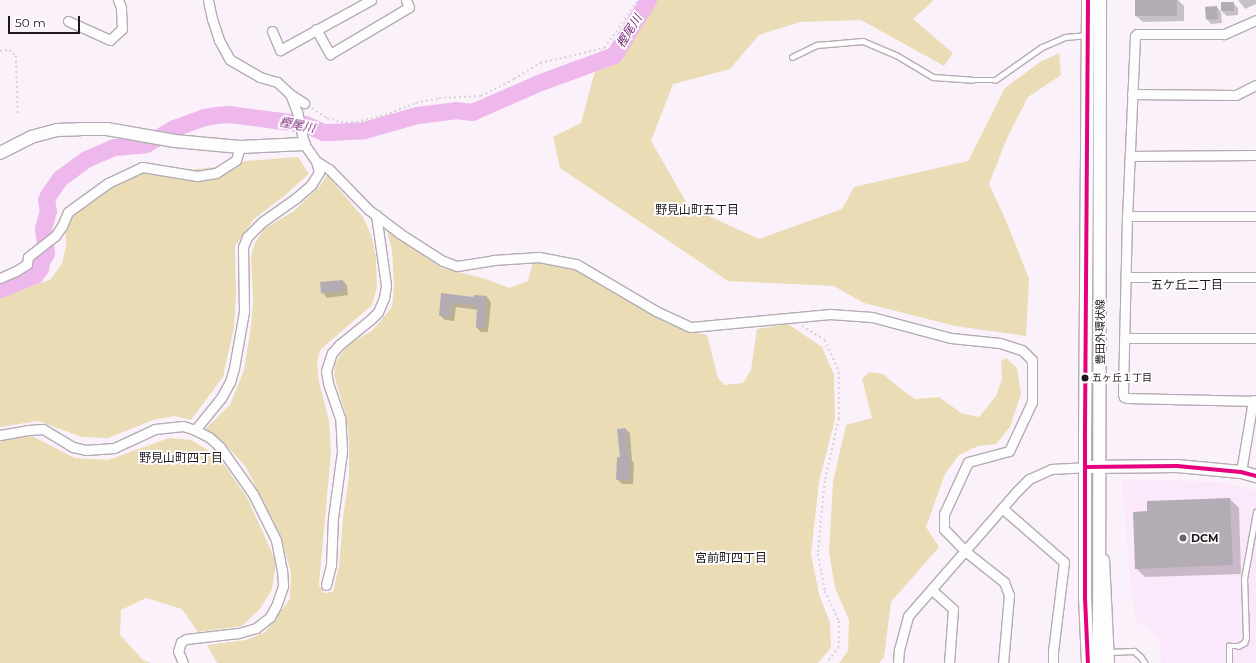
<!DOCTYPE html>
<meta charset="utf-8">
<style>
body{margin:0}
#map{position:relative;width:1256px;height:663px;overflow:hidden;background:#fbf1fa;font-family:Montserrat,"Noto Sans JP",sans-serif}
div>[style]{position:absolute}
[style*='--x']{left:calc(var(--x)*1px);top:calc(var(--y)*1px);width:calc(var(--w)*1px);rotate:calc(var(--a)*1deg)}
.built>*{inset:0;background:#fce8fb}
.green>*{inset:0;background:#eaddb6}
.shadow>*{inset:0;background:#0003}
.river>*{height:17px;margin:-8.5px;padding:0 8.5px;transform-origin:8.5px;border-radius:8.5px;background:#eeb8ed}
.building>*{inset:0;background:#b4acb4;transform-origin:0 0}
.path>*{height:1.5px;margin-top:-0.75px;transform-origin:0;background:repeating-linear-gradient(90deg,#d6d2d5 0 2px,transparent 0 5px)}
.roads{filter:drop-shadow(1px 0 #b4acb4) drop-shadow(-1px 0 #b4acb4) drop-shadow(0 1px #b4acb4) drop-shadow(0 -1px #b4acb4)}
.lane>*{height:4.5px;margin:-2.25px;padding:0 2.25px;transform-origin:2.25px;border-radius:2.25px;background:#fefdfe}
.street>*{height:9px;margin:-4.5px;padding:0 4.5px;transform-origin:4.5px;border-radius:4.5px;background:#fefdfe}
.secondary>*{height:12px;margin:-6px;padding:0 6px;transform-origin:6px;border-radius:6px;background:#fefdfe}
.bus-1>*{height:4px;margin:-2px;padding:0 2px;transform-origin:2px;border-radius:2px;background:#e5007d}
.dots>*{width:11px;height:11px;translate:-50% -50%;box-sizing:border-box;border:2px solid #fff;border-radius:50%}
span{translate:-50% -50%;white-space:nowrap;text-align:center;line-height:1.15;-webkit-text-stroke:3.5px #fff;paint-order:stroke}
.bus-label{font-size:10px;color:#1f171f}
.left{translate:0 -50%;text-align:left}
.street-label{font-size:11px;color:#1f171f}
.poi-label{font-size:11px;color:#1f171f;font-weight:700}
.water-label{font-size:12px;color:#721f74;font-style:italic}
.neighbourhood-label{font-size:12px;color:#1f171f}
.scale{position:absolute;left:8px;top:16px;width:72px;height:18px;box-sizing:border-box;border:2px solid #1f171f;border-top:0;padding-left:5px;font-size:12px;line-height:14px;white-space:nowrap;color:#1f171f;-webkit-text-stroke:3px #fff;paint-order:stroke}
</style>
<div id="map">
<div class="built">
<div style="clip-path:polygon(1122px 479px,1219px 482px,1256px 490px,1256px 663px,1161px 663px,1160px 643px,1145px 623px,1136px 624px,1130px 578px)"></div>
</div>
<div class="green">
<div style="clip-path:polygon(657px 0,934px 0,913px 19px,953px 53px,944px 66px,861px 20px,800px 22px,759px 35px,730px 69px,673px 84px,651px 141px,689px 207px,759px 239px,842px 209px,854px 187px,968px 161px,1005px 88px,1040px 62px,1059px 53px,1061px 75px,1028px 97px,1007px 138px,989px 184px,1007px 223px,1029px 279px,1026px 336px,955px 326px,864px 303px,834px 286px,728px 281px,560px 168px,553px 137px,581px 123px,595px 71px,628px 50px,649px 8px)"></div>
<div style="clip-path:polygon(298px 157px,309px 174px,284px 196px,254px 219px,235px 246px,236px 296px,234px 327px,223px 377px,191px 420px,175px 416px,153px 420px,108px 438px,82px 437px,38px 421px,0 427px,0 296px,50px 280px,62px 264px,66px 245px,65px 219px,77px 206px,88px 191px,101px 185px,116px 174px,155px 168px,179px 171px,225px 166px,246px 161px)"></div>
<div style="clip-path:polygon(327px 175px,363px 217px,371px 235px,376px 256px,377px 287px,372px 305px,320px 350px,317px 364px,319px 382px,329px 420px,331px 453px,319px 585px,324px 593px,333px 592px,339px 566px,343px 518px,349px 476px,349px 439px,346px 416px,334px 375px,335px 364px,343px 351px,349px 344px,373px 330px,392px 307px,394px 286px,392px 250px,387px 230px,442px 268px,486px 279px,509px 288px,528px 281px,533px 261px,575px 269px,652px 315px,690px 332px,707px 335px,718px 378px,724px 385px,743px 383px,751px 370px,757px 329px,788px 324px,822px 347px,834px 375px,835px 419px,819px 482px,811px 554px,819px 594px,830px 623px,831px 648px,818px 663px,217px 663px,207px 645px,246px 640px,265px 632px,290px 599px,291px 572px,279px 532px,245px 466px,224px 443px,205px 429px,230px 405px,244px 370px,251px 327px,253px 302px,251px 256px,255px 243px,264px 229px,294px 211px,320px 186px)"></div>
<div style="clip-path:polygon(1006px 358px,1017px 368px,1021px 394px,1010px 427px,996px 444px,978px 446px,959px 455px,945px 474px,926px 527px,939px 547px,891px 602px,884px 657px,879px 663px,839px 663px,848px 651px,849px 620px,835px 588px,829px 552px,833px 482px,846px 425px,872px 418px,862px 379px,869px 372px,883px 374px,902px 390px,915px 399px,939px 397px,961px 413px,979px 417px,996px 396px,1002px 379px,1001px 361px)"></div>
<div style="clip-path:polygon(32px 436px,75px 458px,108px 460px,169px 438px,191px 440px,218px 456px,248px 499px,276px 562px,272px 589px,260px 609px,242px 626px,198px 632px,182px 609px,146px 598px,121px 610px,120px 635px,143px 660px,151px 663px,0 663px,0 440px)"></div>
</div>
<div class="shadow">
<div style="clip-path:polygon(1136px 0,1178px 0,1184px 6px,1184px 21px,1143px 22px,1136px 16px)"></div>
<div style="clip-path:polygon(1238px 0,1256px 0,1256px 4px,1245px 9px)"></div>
<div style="clip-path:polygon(1233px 3px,1238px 8px,1238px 15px,1227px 16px,1222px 12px)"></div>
<div style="clip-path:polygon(1217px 7px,1221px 12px,1222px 23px,1211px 24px,1207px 19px)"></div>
<div style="clip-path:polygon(343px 281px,347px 285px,348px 295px,327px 298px,323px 293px)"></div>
<div style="clip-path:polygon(442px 294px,474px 298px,487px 297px,491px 302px,488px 332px,481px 332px,477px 328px,478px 310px,456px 307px,454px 321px,445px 320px,440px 315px)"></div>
<div style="clip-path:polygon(625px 429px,630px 433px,632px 461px,634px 463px,633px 484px,622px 484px,617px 479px)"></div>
<div style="clip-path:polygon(1230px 499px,1239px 508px,1241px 574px,1145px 577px,1136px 568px,1148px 512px)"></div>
</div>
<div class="river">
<div style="--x:0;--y:289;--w:38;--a:-22"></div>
<div style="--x:35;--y:275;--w:9;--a:-54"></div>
<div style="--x:40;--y:268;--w:6;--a:-81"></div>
<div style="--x:41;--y:262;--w:10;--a:-61"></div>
<div style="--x:46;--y:253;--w:25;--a:-97"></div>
<div style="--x:43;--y:228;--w:18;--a:-74"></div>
<div style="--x:48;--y:211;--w:11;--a:-100"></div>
<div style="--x:46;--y:200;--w:5;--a:-68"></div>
<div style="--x:48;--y:195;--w:21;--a:-55"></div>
<div style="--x:60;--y:178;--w:32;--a:-36"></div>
<div style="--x:86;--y:159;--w:30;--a:-23"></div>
<div style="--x:114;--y:147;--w:32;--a:-5"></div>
<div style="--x:146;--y:144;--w:32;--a:-30"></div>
<div style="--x:174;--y:128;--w:32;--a:-20"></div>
<div style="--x:204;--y:117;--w:12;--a:-9"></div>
<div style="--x:216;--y:115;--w:13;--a:-4"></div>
<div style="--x:229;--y:114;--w:77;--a:7.5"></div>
<div style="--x:305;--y:124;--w:20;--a:24"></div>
<div style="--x:323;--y:132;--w:6;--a:0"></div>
<div style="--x:329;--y:132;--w:35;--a:-3"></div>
<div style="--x:364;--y:130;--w:55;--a:-15.8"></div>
<div style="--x:417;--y:115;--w:39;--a:-7"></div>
<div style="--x:456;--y:110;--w:16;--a:7"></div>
<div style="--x:472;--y:112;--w:72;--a:-23.7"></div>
<div style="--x:538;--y:83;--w:81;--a:-20.2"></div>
<div style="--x:614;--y:55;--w:65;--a:-58.3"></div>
</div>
<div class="building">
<div style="left:1135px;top:0;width:42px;height:16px"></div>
<div style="left:1234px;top:2px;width:9px;height:13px;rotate:90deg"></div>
<div style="left:1217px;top:6px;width:13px;height:12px;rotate:86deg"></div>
<div style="left:343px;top:280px;width:11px;height:23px;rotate:85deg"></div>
<div style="clip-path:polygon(441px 293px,473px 297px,474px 295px,487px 296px,484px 328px,476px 328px,477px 306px,473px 305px,451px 303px,450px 317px,439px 316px)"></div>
<div style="clip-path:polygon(626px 428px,628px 457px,630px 457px,629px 480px,616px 480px,617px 457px,620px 457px,617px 429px)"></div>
<div style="clip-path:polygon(1230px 498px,1233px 565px,1135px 569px,1133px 512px,1147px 511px,1147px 501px)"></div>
</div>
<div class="path">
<div style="--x:0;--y:51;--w:10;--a:-6"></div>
<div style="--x:10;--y:50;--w:8;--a:45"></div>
<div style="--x:16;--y:56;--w:58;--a:88"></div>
<div style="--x:312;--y:108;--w:18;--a:34"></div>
<div style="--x:327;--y:118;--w:15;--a:16"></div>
<div style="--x:341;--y:122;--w:15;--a:0"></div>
<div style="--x:356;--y:122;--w:30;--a:-14"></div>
<div style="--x:385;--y:115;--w:33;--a:-21"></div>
<div style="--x:416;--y:103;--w:24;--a:-12"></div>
<div style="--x:439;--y:98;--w:42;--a:-2.7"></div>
<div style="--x:481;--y:96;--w:37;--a:-27"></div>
<div style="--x:514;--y:79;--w:31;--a:-32"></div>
<div style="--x:540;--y:63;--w:66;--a:-13.2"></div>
<div style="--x:604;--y:48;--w:59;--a:-54.7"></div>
<div style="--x:802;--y:326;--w:27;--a:31"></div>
<div style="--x:825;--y:340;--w:35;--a:66"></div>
<div style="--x:839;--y:372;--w:47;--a:90"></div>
<div style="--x:839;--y:419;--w:64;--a:102.7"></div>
<div style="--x:825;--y:481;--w:73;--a:95.5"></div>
<div style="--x:818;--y:554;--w:38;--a:79"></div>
<div style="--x:825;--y:591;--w:33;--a:65"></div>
<div style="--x:839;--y:621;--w:26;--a:90"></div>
<div style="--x:839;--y:647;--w:20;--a:127"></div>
</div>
<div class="roads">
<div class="lane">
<div style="--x:792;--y:57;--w:28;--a:-26"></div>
<div style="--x:817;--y:45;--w:46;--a:-5"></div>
<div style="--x:863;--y:41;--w:36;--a:23"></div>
<div style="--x:896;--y:55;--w:43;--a:30.7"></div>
<div style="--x:933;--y:77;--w:39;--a:4"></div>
<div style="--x:972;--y:80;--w:23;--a:0"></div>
<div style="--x:995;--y:80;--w:57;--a:-35.1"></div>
<div style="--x:1042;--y:47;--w:25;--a:-23"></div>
<div style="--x:1065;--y:37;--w:23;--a:-5"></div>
<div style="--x:1109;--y:652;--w:25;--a:-2"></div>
<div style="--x:1134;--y:651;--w:9;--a:41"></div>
<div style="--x:1141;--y:657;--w:7;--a:56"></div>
<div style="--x:1229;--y:663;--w:17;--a:-90"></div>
<div style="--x:1229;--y:646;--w:9;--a:0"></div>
<div style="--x:1238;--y:646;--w:7;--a:-27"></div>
<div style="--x:1244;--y:643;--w:5;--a:-68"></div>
<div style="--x:1246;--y:638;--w:59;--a:-91.9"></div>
<div style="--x:1244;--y:579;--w:68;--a:-79.8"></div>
</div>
<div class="street">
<div style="--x:1256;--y:20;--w:35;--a:156"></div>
<div style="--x:1224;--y:34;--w:87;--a:180"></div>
<div style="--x:1137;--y:34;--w:3;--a:135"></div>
<div style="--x:1135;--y:36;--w:180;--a:92.5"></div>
<div style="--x:1127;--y:216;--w:178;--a:91.3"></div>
<div style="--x:1123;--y:394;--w:3;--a:72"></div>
<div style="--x:1124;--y:397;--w:3;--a:18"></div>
<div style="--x:1127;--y:398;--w:129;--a:1.3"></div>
<div style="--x:68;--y:21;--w:46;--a:24.3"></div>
<div style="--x:110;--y:40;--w:16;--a:-43"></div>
<div style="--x:122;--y:29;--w:22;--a:-93"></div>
<div style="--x:121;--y:7;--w:8;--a:-113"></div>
<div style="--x:316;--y:29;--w:29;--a:61"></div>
<div style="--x:330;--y:54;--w:92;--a:-30.7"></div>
<div style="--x:409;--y:7;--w:8;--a:-113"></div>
<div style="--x:272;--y:31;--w:21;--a:67"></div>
<div style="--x:280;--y:50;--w:104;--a:-28.8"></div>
<div style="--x:290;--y:94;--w:17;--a:33"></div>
<div style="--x:1132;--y:94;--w:104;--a:0.6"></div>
<div style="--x:1236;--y:95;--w:22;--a:-27"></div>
<div style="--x:1130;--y:156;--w:126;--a:-0.5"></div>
<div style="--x:316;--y:161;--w:15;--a:32"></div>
<div style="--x:329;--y:169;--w:57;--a:45.7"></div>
<div style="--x:369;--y:210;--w:38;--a:37"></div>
<div style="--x:399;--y:233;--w:52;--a:32.5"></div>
<div style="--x:443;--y:261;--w:15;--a:20"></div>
<div style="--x:457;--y:266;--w:36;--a:-9"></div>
<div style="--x:493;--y:260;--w:46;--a:-3.7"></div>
<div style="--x:539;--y:257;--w:38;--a:11"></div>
<div style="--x:576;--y:264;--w:93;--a:30.4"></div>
<div style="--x:656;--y:311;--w:38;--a:25"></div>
<div style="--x:691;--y:327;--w:140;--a:-5.3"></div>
<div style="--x:830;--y:314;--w:42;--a:4.1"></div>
<div style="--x:872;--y:317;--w:82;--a:14.9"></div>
<div style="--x:951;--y:338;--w:49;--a:5.8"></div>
<div style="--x:1000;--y:343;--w:23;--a:18"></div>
<div style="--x:1022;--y:350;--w:14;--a:45"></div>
<div style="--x:1032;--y:360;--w:42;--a:90"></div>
<div style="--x:1032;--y:402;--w:54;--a:115.1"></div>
<div style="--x:1009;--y:451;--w:42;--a:165"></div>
<div style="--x:968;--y:462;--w:57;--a:114.8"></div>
<div style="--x:944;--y:514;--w:15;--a:90"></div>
<div style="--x:944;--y:529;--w:30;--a:46"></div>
<div style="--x:965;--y:551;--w:50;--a:38.5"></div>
<div style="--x:1004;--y:582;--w:14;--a:69"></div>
<div style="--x:1009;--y:595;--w:68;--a:95"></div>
<div style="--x:1127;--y:216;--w:129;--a:0"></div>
<div style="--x:1126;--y:277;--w:130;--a:0"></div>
<div style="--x:0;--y:278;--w:17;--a:-24"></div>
<div style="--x:16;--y:271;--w:13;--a:-32"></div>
<div style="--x:27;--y:264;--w:7;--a:-82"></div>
<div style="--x:28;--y:257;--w:34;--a:-38"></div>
<div style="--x:55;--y:236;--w:12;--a:-55"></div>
<div style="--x:62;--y:226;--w:15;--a:-67"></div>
<div style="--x:68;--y:212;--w:49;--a:-35.9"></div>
<div style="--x:108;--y:183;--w:38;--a:-25"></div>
<div style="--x:142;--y:167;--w:56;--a:9.3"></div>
<div style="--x:197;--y:176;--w:19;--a:-9"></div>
<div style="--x:216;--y:173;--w:24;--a:-33"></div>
<div style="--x:236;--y:160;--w:14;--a:-73"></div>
<div style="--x:1124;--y:338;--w:132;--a:0"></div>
<div style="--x:195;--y:430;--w:41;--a:-50.9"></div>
<div style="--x:221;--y:398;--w:18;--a:-61"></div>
<div style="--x:230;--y:382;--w:15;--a:-74"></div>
<div style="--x:234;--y:368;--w:58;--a:-80"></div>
<div style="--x:244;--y:311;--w:64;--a:-90.9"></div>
<div style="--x:243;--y:247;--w:11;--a:-68"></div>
<div style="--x:247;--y:237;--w:21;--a:-45"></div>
<div style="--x:262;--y:222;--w:42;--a:-35.2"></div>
<div style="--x:296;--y:198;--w:20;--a:-41"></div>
<div style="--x:311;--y:185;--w:15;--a:-58"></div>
<div style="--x:319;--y:172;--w:11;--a:-105"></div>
<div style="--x:316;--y:161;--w:21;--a:-125"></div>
<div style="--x:304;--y:144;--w:33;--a:-102"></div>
<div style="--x:297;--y:112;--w:19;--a:-111"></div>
<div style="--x:290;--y:94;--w:18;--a:-137"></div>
<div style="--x:277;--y:82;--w:18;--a:-164"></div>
<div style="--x:260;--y:77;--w:34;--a:-150"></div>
<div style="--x:230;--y:60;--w:23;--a:-119"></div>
<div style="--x:219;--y:40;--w:22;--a:-108"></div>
<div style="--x:212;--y:19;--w:19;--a:-102"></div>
<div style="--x:0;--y:435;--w:28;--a:-10"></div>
<div style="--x:28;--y:430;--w:15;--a:-4"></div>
<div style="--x:43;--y:429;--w:35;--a:31"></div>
<div style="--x:73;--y:447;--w:13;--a:13"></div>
<div style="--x:86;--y:450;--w:28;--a:-4"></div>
<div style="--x:114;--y:448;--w:45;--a:-24.9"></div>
<div style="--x:155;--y:429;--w:28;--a:-6"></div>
<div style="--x:183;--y:426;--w:13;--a:18"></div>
<div style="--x:195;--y:430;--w:16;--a:27"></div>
<div style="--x:209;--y:437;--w:15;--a:42"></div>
<div style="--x:220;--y:447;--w:57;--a:54.9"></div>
<div style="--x:253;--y:494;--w:51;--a:63.4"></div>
<div style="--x:276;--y:540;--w:31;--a:79"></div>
<div style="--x:282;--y:570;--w:16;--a:86"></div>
<div style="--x:283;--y:586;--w:21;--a:109"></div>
<div style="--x:276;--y:606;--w:13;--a:119"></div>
<div style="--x:270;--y:617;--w:18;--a:142"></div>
<div style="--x:256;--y:628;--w:19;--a:164"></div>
<div style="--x:238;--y:633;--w:52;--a:173.4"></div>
<div style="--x:186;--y:639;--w:6;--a:149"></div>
<div style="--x:181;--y:642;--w:9;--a:108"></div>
<div style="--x:178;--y:651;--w:13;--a:67"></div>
<div style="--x:1241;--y:472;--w:73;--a:-80.5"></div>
<div style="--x:1002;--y:508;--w:82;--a:41.1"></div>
<div style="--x:1064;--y:562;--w:90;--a:97"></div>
<div style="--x:1053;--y:651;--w:12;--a:90"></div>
<div style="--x:1104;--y:559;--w:104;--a:87.2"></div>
<div style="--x:326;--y:585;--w:21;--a:-76"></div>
<div style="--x:331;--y:565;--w:47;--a:-87.6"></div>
<div style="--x:333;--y:518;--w:68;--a:-82.3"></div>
<div style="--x:342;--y:451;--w:33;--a:-93"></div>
<div style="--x:340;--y:418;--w:37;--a:-109"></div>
<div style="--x:328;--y:383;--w:12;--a:-99"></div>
<div style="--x:326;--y:371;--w:19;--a:-72"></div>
<div style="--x:332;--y:353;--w:11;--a:-49"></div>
<div style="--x:339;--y:345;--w:40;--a:-39"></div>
<div style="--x:370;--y:320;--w:11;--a:-45"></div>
<div style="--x:378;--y:312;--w:15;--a:-67"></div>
<div style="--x:384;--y:298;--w:13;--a:-81"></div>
<div style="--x:386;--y:285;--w:71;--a:-98.1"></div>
<div style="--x:932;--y:590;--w:28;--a:42"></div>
<div style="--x:953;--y:609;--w:54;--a:94.2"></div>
<div style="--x:898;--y:663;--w:13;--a:-86"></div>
<div style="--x:899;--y:650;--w:35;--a:-75"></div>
<div style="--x:908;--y:616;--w:166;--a:-48.9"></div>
<div style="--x:1017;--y:491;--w:17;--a:-45"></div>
<div style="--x:1029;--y:479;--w:24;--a:-24"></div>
<div style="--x:1051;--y:469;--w:34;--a:-3"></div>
</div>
<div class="secondary">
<div style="--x:0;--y:153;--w:35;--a:-27"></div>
<div style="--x:31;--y:137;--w:27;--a:-15"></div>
<div style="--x:57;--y:130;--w:23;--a:-2"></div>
<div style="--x:80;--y:129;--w:27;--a:0"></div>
<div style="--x:107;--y:129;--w:69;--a:10"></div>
<div style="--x:175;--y:141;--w:65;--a:5.3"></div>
<div style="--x:240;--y:147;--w:64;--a:-2.7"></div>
<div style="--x:1090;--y:467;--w:87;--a:-0.7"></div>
<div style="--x:1177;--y:466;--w:64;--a:5.4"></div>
<div style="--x:1241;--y:472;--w:16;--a:15"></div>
<div style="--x:1088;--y:663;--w:65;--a:-92.6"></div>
<div style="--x:1085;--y:598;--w:159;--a:-90"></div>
<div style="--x:1085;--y:439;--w:439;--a:-89.6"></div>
<div style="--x:1099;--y:663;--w:663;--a:-89.91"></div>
</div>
</div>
<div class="bus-1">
<div style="--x:1088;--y:0;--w:439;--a:90.4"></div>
<div style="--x:1085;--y:439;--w:159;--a:90"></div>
<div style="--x:1085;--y:598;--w:65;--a:87.4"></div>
<div style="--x:1085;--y:467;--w:92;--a:-0.6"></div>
<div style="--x:1177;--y:466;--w:64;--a:5.4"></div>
<div style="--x:1241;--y:472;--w:16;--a:15"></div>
</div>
<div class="dots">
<div style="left:1085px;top:378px;background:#1f171f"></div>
<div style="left:1183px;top:538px;background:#6c636c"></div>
</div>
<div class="bus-label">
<span class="left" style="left:1092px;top:378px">五ヶ丘１丁目</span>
</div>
<div class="street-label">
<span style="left:1100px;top:332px;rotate:-90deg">豊田外環状線</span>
</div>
<div class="poi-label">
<span class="left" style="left:1191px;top:538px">DCM</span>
</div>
<div class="water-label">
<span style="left:629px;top:31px;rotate:-58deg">樫尾川</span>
<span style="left:297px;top:125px;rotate:11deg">樫尾川</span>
</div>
<div class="neighbourhood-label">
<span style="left:697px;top:210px">野見山町五丁目</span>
<span style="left:1187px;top:285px">五ケ丘二丁目</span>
<span style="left:181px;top:458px">野見山町四丁目</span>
<span style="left:731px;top:558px">宮前町四丁目</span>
</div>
<div class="scale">50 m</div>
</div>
